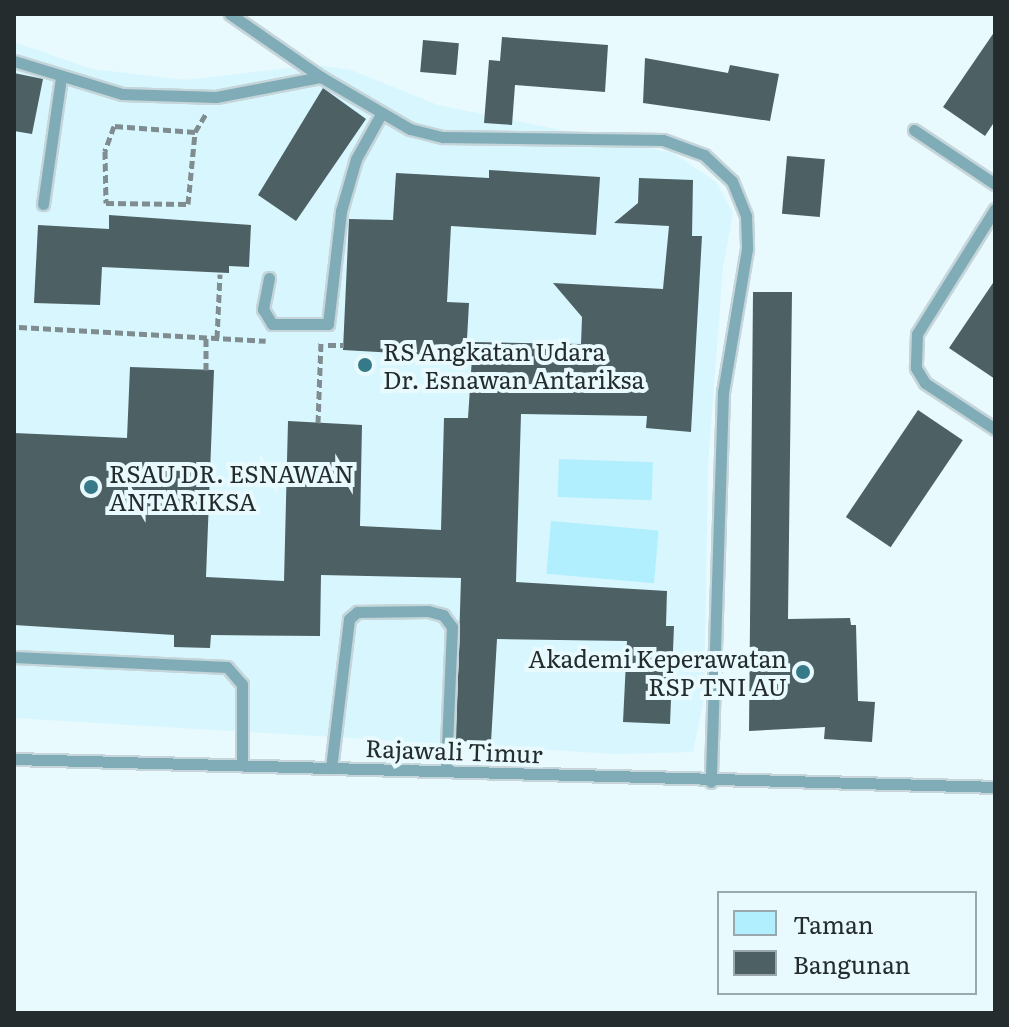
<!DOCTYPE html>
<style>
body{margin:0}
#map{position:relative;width:1009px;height:1027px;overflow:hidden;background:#e8fafe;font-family:Literata,serif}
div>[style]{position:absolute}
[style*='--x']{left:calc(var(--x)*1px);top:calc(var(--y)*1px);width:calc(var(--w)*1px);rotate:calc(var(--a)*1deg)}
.built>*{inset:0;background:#d7f6fe}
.green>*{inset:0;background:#b1efff;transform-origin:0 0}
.building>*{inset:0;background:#4d6064;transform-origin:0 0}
.path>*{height:5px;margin-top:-2.5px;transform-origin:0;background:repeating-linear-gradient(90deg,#808d90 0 8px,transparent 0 12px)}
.roads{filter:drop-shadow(2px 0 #c5d5d9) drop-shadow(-2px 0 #c5d5d9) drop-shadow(0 2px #c5d5d9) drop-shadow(0 -2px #c5d5d9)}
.lane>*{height:11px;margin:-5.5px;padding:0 5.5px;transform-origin:5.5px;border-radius:5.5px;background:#7facb7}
.dots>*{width:22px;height:22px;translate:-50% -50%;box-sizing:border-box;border:4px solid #e8fafe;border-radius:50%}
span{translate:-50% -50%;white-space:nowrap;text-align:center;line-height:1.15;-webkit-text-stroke:8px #e8fafe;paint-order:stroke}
.poi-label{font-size:24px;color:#242c2e}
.left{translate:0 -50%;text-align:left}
.right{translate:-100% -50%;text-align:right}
.street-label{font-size:24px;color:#242c2e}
.frame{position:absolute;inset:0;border:16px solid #242c2e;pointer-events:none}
.legend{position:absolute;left:717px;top:891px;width:260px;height:104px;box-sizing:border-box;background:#e8fafe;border:2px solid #9aa8ab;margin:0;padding:10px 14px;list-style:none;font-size:24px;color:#242c2e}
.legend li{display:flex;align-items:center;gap:16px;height:40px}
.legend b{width:40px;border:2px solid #9aa8ab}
</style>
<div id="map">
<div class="built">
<div style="clip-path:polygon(14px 42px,92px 69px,185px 80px,316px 65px,351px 70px,438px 105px,673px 153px,716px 182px,733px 213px,723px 267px,708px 464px,704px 699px,693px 752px,616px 754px,14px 718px)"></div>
</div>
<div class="green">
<div style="left:559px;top:459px;width:94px;height:38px;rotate:2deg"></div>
<div style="left:551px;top:521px;width:108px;height:53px;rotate:5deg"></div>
</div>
<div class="building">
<div style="clip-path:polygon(995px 31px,995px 121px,985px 136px,943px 107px)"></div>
<div style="clip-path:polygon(502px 37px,608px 45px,605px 92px,515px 85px,512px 125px,484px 123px,489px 60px,500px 61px)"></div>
<div style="left:423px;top:40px;width:36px;height:32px;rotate:5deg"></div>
<div style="clip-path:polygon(645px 58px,728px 73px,730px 65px,779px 74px,770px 121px,643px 103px)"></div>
<div style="clip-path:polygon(14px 73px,43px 79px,32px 134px,14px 131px)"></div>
<div style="clip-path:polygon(323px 88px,366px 119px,296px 221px,258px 195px)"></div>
<div style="left:787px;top:156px;width:38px;height:58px;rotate:5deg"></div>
<div style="clip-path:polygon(489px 170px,600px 177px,596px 235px,451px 226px,447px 302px,469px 303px,466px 357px,343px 350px,349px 219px,393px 220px,396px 173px,489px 178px)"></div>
<div style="clip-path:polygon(639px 178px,693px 180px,692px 236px,702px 236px,691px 432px,646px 428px,647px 416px,521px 414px,516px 582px,667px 591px,666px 626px,674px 626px,670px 724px,623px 722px,627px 641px,497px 639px,491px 742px,456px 741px,461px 578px,321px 575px,320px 636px,211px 635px,210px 648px,174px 647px,174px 635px,14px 625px,14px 433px,127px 438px,130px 367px,214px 370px,206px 577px,284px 581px,288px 421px,362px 425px,360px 526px,441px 530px,444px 418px,468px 418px,473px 342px,581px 344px,582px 317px,553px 283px,663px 289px,669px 226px,614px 223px,638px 203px)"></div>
<div style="clip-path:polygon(109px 215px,251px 225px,249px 267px,229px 266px,229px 273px,102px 267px,100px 305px,34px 303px,38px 225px,109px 229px)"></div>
<div style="clip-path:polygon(995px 280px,995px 379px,949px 348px)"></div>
<div style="clip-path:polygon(753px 292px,792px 292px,788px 619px,850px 618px,851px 625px,856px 625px,858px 701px,875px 702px,872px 742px,824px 739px,825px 727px,749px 731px)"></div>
<div style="left:918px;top:410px;width:54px;height:129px;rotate:34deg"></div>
</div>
<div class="path">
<div style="--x:195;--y:132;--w:81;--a:-175.8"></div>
<div style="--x:114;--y:126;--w:27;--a:110"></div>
<div style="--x:105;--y:151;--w:52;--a:88.9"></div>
<div style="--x:106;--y:203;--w:82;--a:0.7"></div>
<div style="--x:188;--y:204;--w:72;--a:-84.4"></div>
<div style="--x:195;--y:132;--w:21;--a:-59"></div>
<div style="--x:19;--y:327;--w:247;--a:3.2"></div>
<div style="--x:217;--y:338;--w:64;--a:-87.3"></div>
<div style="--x:328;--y:345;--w:16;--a:0"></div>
<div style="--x:206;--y:370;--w:32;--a:-90"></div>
<div style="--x:318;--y:423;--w:83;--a:-87.9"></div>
</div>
<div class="roads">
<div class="lane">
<div style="--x:230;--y:14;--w:111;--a:34.7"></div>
<div style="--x:14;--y:61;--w:113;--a:17"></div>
<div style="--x:122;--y:94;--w:94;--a:1.8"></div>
<div style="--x:216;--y:97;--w:107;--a:-10.8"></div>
<div style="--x:321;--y:77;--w:103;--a:30.3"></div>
<div style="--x:410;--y:129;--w:34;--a:14"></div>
<div style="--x:443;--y:137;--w:220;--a:0.8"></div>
<div style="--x:663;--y:140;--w:44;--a:20.1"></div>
<div style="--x:704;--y:155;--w:38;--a:43"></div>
<div style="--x:732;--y:181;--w:38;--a:68"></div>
<div style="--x:746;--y:216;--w:33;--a:88"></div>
<div style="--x:747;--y:249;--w:145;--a:99.5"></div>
<div style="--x:723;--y:392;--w:390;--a:91.8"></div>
<div style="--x:914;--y:130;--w:97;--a:33.7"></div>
<div style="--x:43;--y:204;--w:127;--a:-81.9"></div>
<div style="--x:995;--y:209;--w:147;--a:122"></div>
<div style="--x:917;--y:334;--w:34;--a:92"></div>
<div style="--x:916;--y:368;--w:17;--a:59"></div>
<div style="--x:925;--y:383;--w:84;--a:33.3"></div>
<div style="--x:269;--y:278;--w:32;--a:101"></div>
<div style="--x:263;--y:309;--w:17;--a:59"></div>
<div style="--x:272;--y:324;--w:56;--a:0"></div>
<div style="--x:328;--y:324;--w:114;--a:-83.4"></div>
<div style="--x:341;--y:211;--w:54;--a:-73.9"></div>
<div style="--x:356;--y:159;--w:51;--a:-60.9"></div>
<div style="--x:14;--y:657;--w:213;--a:2.7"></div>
<div style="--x:227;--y:667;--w:23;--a:49"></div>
<div style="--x:242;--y:684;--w:81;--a:90"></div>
<div style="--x:14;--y:759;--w:981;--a:1.63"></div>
<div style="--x:331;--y:768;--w:150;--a:-83.1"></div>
<div style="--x:349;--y:619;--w:11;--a:-41"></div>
<div style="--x:357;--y:612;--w:71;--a:-0.8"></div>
<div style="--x:428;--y:611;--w:16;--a:15"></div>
<div style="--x:443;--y:615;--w:15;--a:53"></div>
<div style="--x:452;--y:627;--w:144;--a:92.4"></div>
</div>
</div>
<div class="dots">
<div style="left:365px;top:365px;background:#367a89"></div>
<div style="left:91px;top:487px;background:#367a89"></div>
<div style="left:803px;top:672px;background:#367a89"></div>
</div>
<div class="poi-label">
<span class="left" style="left:383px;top:365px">RS Angkatan Udara<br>Dr. Esnawan Antariksa</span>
<span class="left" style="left:109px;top:487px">RSAU DR. ESNAWAN<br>ANTARIKSA</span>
<span class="right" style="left:787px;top:672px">Akademi Keperawatan<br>RSP TNI AU</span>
</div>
<div class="street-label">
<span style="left:454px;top:750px;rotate:2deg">Rajawali Timur</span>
</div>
<div class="frame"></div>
<ul class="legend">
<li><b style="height:22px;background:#b1efff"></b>Taman</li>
<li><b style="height:22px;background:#4d6064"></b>Bangunan</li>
</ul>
</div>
